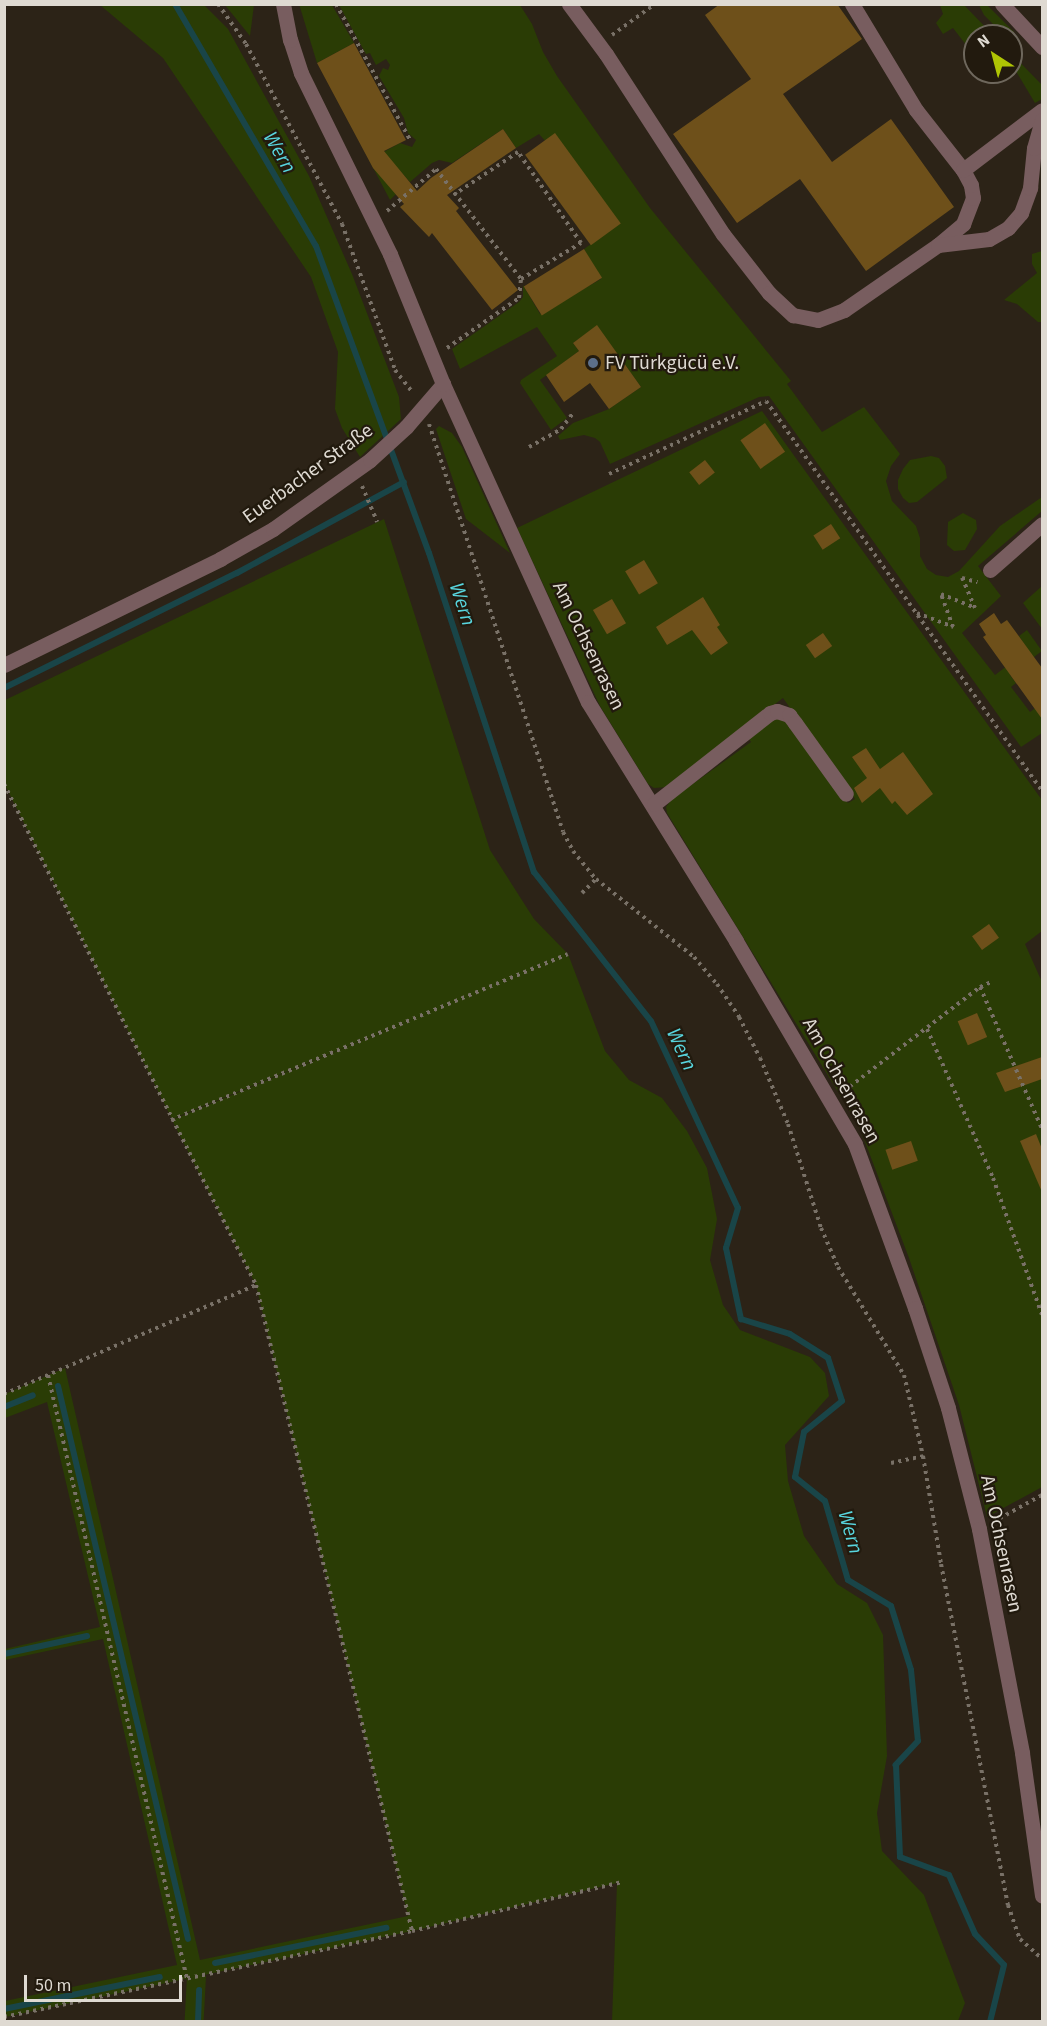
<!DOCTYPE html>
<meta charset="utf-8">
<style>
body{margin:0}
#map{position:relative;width:1047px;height:2026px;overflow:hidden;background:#2c2317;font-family:"Source Sans 3",sans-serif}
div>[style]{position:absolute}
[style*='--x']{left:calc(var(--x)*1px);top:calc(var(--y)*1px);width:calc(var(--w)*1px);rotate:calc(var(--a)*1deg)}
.green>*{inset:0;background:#2a3c05;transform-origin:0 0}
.stream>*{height:6px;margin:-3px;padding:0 3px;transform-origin:3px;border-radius:3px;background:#194548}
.building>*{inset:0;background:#6e501a;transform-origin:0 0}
.path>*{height:4px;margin-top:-2px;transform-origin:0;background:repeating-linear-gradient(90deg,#797167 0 3px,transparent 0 7.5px)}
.minor>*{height:15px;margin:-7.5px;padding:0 7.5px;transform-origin:7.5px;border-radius:7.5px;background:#785d5f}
.dots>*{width:16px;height:16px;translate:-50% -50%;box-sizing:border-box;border:3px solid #221a0e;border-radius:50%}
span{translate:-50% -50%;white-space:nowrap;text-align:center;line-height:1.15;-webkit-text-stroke:4.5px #221a0e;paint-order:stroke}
.poi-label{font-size:20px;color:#dfdad2}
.left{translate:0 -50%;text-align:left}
.street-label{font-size:20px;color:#dfdad2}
.water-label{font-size:21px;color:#58d5de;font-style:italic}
.frame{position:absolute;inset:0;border:6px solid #dfdad2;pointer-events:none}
.north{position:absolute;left:963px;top:24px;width:60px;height:60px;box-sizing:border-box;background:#221a0e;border:2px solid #6e675c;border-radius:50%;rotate:324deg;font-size:16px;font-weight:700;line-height:24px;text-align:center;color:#dfdad2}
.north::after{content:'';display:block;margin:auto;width:21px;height:27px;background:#afc504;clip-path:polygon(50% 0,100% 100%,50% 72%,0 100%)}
.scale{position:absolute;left:24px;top:1975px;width:158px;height:27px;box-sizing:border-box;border:3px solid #dfdad2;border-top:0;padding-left:8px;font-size:18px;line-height:21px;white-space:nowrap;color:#dfdad2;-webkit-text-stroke:4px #221a0e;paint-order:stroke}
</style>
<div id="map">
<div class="green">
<div style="clip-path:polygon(299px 4px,332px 5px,354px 43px,317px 63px)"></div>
<div style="clip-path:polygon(100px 5px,204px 5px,228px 29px,309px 176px,352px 274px,399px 397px,401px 419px,360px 457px,342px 428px,335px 409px,338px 352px,311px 277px,163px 58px)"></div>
<div style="clip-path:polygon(225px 5px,254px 5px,250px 36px)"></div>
<div style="clip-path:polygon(339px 5px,520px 5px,532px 24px,543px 52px,557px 76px,650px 208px,791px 381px,787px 384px,822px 432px,864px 407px,900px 454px,891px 466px,886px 481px,892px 501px,916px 526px,920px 538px,920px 556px,927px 569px,936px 575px,948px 577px,959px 571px,1000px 526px,1042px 497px,1042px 511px,978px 566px,1001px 596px,962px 633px,995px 675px,1028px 650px,1019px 636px,1027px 630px,1042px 651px,1010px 675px,1016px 683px,1011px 687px,1030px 712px,1042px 703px,1042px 733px,1021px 747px,769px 396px,759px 397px,610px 464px,600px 442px,595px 438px,584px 435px,560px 440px,558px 436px,573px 423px,609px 409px,641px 387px,597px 326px,573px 343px,579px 351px,540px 380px,567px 418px,551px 430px,520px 383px,521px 380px,557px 356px,537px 327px,460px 369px,452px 349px,519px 302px,523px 297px,523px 285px,540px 314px,601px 279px,584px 249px,619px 224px,539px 134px,516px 148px,503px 129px,452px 163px,439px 160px,432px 163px,410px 182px,400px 171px,396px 194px,390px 200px,369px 160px,400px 143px,412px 147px,416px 140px,408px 133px,404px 118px,379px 76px,383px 68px,388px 70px,390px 65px,386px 59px,376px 65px,370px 53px,366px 54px)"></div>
<div style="clip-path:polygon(940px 5px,964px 5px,994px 36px,975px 36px,973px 54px,953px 28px,943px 34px,936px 23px,943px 14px)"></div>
<div style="clip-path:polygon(979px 5px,987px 5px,1014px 32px,1010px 36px,1002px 33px,984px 15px)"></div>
<div style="clip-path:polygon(1011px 53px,1042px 85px,1042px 99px,1035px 103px,1011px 63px)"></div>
<div style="clip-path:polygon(1042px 251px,1042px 322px,1038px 322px,1017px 304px,1004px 300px,1037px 273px,1032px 264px,1032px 254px)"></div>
<div style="clip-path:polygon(762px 411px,1042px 800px,1042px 931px,1025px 944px,1042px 982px,1042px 1487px,987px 1517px,959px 1405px,909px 1258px,859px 1126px,667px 813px,666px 807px,672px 799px,751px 742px,748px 737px,769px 719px,783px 718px,848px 803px,855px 799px,783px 698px,667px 787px,654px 788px,648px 784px,600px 706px,517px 528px)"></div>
<div style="clip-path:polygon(439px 426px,452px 433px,462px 447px,510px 553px,466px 519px,436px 429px)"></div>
<div style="clip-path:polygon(931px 456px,939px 458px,945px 466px,947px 478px,917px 502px,909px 503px,903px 498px,898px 489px,898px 480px,903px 469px,910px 460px)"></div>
<div style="clip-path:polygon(963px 513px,976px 520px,977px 529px,965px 550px,954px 551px,947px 545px,948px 522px)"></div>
<div style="clip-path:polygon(384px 519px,490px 850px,534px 919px,568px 954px,605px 1051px,629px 1080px,662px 1098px,687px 1131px,707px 1168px,717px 1219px,710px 1260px,723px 1305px,740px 1330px,810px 1357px,825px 1373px,829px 1396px,785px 1445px,788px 1481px,804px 1536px,837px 1584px,867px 1603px,883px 1635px,887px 1756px,877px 1813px,882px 1851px,924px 1895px,965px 2003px,958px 2021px,612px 2021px,617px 1883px,412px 1931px,5px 2017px,5px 2001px,177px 1965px,103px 1639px,5px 1660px,5px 1649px,100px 1627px,47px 1402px,5px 1418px,5px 1394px,65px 1368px,200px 1960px,408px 1916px,256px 1285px,172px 1120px,464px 998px,172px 1119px,4px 783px,5px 700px)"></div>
<div style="clip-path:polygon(1042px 586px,1042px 629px,1023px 603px)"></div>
<div style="left:206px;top:1976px;width:45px;height:19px;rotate:93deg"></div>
</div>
<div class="stream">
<div style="--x:175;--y:4;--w:280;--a:59.8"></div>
<div style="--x:316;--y:246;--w:327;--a:69.8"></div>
<div style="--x:429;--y:553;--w:336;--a:71.8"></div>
<div style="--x:534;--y:872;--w:189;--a:51.9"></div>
<div style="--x:651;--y:1021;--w:206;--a:65.1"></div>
<div style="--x:738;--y:1208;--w:42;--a:106.7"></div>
<div style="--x:726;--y:1248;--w:73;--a:78.1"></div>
<div style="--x:741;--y:1319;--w:51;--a:17"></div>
<div style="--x:790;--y:1334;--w:45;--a:32.3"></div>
<div style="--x:828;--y:1358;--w:45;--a:72"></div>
<div style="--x:842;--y:1401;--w:49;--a:140.8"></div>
<div style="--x:804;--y:1432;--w:46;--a:101.3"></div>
<div style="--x:795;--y:1477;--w:38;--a:39"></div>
<div style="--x:825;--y:1501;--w:82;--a:73.8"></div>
<div style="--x:848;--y:1580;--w:50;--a:31.2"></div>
<div style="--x:891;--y:1606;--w:67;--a:72.6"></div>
<div style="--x:911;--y:1670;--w:71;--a:84.4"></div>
<div style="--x:918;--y:1741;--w:33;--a:133"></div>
<div style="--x:896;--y:1765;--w:92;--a:87.5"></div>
<div style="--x:900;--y:1857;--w:52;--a:20.2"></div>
<div style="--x:949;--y:1875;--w:64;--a:66.2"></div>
<div style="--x:975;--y:1934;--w:42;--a:46.9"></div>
<div style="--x:1004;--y:1965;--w:59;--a:103.8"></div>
<div style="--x:4;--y:688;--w:260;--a:-26.3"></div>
<div style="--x:237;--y:573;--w:190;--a:-28.6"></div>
<div style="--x:58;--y:1386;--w:568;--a:76.77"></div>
<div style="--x:4;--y:1407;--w:31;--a:-22"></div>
<div style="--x:4;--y:1654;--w:85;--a:-12.2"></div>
<div style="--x:215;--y:1963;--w:175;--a:-11.6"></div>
<div style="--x:4;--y:2009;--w:159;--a:-11.6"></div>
<div style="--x:198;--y:2022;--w:32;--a:-88"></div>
</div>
<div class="building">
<div style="clip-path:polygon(720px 4px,837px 4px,862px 39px,783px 94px,832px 162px,891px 119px,954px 207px,866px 271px,800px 179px,737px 223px,673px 134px,751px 79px,705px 15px)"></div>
<div style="clip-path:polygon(354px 43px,406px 140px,384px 151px,417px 191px,431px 178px,503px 129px,516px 148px,447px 195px,459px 208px,456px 211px,518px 290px,492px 310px,432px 233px,429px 237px,400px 207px,404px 204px,373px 168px,317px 63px)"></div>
<div style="left:555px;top:133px;width:112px;height:37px;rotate:54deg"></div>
<div style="left:584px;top:249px;width:34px;height:71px;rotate:58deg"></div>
<div style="clip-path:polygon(597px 325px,641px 387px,609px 409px,590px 383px,564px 402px,546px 375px,579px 351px,573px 343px)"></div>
<div style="left:765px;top:423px;width:35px;height:30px;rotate:55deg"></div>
<div style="left:705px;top:460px;width:16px;height:20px;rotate:52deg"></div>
<div style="left:831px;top:524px;width:17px;height:21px;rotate:57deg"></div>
<div style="left:644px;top:560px;width:27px;height:22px;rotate:59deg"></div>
<div style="clip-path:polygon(703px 597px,720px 625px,717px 627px,728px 643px,711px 655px,692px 630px,667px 645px,656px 627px)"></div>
<div style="left:612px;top:599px;width:28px;height:22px;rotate:60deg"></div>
<div style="clip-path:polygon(994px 613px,1001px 624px,1007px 620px,1042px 668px,1042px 719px,983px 637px,986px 635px,979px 624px)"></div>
<div style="left:823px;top:633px;width:16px;height:21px;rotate:55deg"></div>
<div style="clip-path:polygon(866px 748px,880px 769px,903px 752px,933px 794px,907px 815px,895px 801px,892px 804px,880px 788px,862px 803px,854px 788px,867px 778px,852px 757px)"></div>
<div style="left:989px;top:924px;width:17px;height:21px;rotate:54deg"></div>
<div style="left:977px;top:1013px;width:26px;height:21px;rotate:67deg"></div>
<div style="clip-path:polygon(1042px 1057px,1042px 1079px,1005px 1092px,996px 1073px)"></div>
<div style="clip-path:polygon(1036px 1134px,1042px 1149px,1042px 1192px,1020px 1141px)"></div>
<div style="left:911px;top:1141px;width:21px;height:27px;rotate:71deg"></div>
</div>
<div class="path">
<div style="--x:218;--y:4;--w:49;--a:55"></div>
<div style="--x:246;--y:44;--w:204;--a:61.9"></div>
<div style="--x:342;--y:224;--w:155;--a:70"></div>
<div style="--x:395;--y:370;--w:29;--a:52"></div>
<div style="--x:336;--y:4;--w:155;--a:61.4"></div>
<div style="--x:612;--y:35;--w:53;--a:-35.8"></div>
<div style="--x:387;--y:211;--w:65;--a:-40.6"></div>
<div style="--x:436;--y:169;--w:139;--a:52.3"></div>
<div style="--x:521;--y:279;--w:70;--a:-31"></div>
<div style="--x:581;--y:243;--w:111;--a:-124.7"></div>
<div style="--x:518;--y:152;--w:76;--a:146.3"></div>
<div style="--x:447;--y:348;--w:88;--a:-34.8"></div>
<div style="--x:519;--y:298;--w:19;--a:-84"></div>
<div style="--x:429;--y:424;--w:429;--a:71.8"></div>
<div style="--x:563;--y:832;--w:21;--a:62"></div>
<div style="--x:573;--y:851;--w:36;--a:51"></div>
<div style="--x:596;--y:879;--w:125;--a:38.5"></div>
<div style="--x:694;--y:957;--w:35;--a:50"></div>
<div style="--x:717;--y:984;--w:40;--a:56"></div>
<div style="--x:739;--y:1017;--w:46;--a:62.9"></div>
<div style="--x:760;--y:1058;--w:72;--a:67"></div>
<div style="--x:788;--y:1124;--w:109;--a:72.4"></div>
<div style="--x:821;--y:1228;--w:43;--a:66.4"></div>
<div style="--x:838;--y:1267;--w:127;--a:58.6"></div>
<div style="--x:904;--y:1375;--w:83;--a:76.8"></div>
<div style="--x:923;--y:1456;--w:109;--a:80.5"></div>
<div style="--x:941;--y:1564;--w:348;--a:78.9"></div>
<div style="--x:1008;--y:1905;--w:36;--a:71"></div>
<div style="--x:1020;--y:1939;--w:30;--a:42"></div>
<div style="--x:529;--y:447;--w:37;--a:-29"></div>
<div style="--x:561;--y:429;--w:21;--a:-53"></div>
<div style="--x:609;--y:474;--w:173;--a:-24.9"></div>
<div style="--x:766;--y:401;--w:478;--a:54.7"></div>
<div style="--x:362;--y:486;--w:39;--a:67"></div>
<div style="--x:917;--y:613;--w:39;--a:21"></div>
<div style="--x:953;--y:627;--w:35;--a:-110"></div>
<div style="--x:941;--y:594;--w:37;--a:22"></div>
<div style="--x:975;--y:608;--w:33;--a:-113"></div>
<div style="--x:962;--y:578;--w:16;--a:15"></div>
<div style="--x:4;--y:784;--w:561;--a:63.3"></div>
<div style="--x:256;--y:1285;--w:665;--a:76.42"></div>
<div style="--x:582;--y:893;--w:20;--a:-45"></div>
<div style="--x:980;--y:987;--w:155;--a:66.4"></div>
<div style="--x:927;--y:1029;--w:163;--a:66.1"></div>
<div style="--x:993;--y:1178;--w:145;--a:70.3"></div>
<div style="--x:844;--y:1091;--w:171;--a:-37.4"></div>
<div style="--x:980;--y:987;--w:12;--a:-24"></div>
<div style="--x:171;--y:1120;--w:430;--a:-22.7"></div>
<div style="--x:48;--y:1375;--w:620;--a:77.04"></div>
<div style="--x:4;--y:1394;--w:275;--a:-23.4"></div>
<div style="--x:891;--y:1463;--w:33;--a:-12"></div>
<div style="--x:993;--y:1522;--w:56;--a:-28.9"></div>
<div style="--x:4;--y:2017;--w:417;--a:-11.9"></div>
<div style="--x:412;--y:1931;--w:216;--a:-13.1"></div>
</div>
<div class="minor">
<div style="--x:569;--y:4;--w:62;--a:53.5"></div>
<div style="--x:606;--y:54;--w:215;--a:57"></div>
<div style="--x:723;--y:234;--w:75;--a:52.1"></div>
<div style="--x:769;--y:293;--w:33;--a:43"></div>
<div style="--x:793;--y:315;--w:25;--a:11"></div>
<div style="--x:818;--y:320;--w:28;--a:-21"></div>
<div style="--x:844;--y:310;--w:114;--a:-34.7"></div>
<div style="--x:938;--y:245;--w:33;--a:-40"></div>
<div style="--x:963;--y:224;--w:28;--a:-69"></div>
<div style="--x:973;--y:198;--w:13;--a:-99"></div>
<div style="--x:971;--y:185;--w:17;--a:-118"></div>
<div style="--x:963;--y:170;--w:76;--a:-128.1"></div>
<div style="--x:916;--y:110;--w:124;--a:-121.1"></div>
<div style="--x:1002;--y:4;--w:59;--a:47.1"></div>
<div style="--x:963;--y:170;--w:99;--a:-37.2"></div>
<div style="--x:938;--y:245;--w:51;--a:-6.7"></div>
<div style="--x:989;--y:239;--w:22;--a:-30"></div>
<div style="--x:1008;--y:228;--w:20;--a:-49"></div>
<div style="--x:1021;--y:213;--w:27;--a:-70"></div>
<div style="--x:1030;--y:188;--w:40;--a:-84.3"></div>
<div style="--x:1034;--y:148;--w:29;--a:-74"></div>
<div style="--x:443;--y:384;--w:349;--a:65.5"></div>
<div style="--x:588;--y:702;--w:281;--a:58.2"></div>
<div style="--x:736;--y:941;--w:235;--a:59.6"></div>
<div style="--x:855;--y:1144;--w:175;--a:69.9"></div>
<div style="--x:915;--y:1308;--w:105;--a:71.7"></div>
<div style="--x:948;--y:1408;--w:125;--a:75.6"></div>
<div style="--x:979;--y:1529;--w:228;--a:79.1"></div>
<div style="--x:1022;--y:1753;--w:144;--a:82"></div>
<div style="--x:990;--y:570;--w:69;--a:-41.5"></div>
<div style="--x:4;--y:665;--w:241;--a:-26.1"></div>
<div style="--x:220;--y:559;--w:61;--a:-29.5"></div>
<div style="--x:273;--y:529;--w:119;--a:-35.4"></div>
<div style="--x:370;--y:460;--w:49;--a:-42.5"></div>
<div style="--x:406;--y:427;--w:57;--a:-49.3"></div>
<div style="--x:443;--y:384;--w:140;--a:-112.2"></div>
<div style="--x:390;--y:254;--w:202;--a:-116.2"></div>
<div style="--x:301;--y:73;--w:35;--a:-108"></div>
<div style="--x:290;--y:40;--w:37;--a:-101"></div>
<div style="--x:654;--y:804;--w:147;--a:-38.1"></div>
<div style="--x:770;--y:713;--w:7;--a:-16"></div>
<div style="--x:777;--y:711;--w:13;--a:18"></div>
<div style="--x:789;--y:715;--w:10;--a:53"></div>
<div style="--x:795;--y:723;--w:87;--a:54.3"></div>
</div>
<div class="dots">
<div style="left:593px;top:363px;background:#5c6f8a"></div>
</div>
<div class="poi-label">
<span class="left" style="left:605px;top:363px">FV Türkgücü e.V.</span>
</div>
<div class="street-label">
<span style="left:308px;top:474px;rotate:-36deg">Euerbacher Straße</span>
<span style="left:588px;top:646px;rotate:64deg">Am Ochsenrasen</span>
<span style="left:841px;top:1081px;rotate:61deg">Am Ochsenrasen</span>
<span style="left:1001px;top:1544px;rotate:78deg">Am Ochsenrasen</span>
</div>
<div class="water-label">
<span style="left:280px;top:152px;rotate:60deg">Wern</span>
<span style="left:463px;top:604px;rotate:72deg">Wern</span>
<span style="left:682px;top:1049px;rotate:65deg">Wern</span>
<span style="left:851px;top:1532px;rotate:74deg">Wern</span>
</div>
<div class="frame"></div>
<div class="north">N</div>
<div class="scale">50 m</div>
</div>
